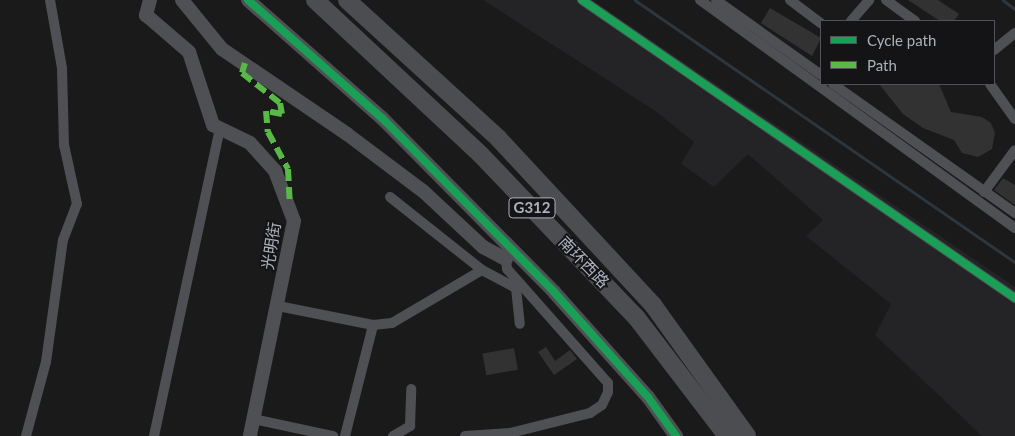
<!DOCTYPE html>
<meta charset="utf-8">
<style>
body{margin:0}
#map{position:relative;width:1015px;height:436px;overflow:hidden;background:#1a1a1b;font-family:Lato,"Noto Sans SC",sans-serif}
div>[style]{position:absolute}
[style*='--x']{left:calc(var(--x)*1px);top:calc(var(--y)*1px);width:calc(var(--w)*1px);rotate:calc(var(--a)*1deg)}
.built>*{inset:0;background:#242427}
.stream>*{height:2.5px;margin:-1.25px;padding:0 1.25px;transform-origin:1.25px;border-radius:1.25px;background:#2d363d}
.building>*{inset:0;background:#323233;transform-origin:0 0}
.minor>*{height:10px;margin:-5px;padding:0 5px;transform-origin:5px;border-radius:5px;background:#4e5054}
.tertiary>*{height:14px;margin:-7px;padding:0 7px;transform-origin:7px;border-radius:7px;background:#4e5054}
.trunk>*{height:18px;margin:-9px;padding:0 9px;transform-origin:9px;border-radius:9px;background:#4c4d50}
.quiet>*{height:6px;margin-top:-3px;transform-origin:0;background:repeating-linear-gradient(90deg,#58b947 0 12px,transparent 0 18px)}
.cycleway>*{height:8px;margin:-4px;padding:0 4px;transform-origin:4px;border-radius:4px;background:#1a9f57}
span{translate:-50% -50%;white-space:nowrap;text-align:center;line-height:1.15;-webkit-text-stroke:4px #141417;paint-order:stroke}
.shield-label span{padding:1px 4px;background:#141417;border:1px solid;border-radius:4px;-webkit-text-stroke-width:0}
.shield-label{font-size:15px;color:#acb1bb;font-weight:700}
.street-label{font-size:16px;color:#acb1bb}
.legend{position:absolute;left:820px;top:20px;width:175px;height:65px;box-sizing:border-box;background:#141417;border:1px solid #515359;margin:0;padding:6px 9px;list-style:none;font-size:15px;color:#acb1bb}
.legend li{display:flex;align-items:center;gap:10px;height:25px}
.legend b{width:25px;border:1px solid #515359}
</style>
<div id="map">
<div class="built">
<div style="clip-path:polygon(483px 0,592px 0,1015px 287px,1015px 436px,982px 436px,875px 335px,891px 304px,806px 236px,823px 220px,748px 154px,714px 187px,681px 164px,694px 142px,654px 110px)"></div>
</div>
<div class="stream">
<div style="--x:635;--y:0;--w:462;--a:34.6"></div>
<div style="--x:1003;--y:0;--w:15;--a:37"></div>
</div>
<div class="building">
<div style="clip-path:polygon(908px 0,938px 0,959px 14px,954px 21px,940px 21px)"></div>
<div style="clip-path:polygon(770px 8px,821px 38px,812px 56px,761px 23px)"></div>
<div style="clip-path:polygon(879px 84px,939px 84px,951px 112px,982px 117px,991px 123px,995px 133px,992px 149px,978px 157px,962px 153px,954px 140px,923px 128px,903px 114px)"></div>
<div style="clip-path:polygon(1003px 178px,1015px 185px,1015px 205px,994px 190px)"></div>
<div style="clip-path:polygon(546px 347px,555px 361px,570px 350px,577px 359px,554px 375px,538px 352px)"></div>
<div style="left:514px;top:348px;width:22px;height:32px;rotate:80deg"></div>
</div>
<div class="minor">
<div style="--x:582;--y:0;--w:526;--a:34.54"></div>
<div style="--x:700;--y:0;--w:389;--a:35.9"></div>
<div style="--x:716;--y:0;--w:129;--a:35.5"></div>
<div style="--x:790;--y:0;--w:39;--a:37"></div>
<div style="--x:886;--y:0;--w:36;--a:36"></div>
<div style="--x:851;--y:21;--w:28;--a:-49"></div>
<div style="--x:994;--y:50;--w:27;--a:-39"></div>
<div style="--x:833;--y:84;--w:223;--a:35.3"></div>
<div style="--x:990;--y:84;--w:43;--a:54.5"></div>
<div style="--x:984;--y:192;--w:52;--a:-53.6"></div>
<div style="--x:390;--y:197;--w:117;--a:38.4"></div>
<div style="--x:482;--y:270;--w:38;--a:28"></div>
<div style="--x:516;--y:288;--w:6;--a:-39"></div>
<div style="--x:516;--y:288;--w:36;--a:84"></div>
<div style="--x:278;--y:306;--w:97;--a:11.3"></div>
<div style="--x:373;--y:325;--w:19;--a:-6"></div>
<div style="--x:392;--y:323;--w:104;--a:-30.5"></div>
<div style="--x:253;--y:419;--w:82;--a:12"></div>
<div style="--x:26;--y:436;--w:77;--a:-74.9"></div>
<div style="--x:46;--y:362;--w:123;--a:-82.1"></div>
<div style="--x:63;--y:240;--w:39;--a:-69"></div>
<div style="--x:77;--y:204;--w:60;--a:-102.4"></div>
<div style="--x:64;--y:145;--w:77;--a:-91.5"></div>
<div style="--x:62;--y:68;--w:69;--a:-100"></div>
<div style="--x:154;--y:436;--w:315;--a:-77.9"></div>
<div style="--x:345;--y:436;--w:114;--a:-75.8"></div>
<div style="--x:393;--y:436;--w:20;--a:-30"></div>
<div style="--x:410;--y:426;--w:37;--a:-88"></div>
<div style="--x:465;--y:436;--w:45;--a:-3.8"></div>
<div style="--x:510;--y:433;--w:82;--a:-14"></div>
<div style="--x:590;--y:413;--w:14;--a:-34"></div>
<div style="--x:602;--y:405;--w:14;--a:-65"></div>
<div style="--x:608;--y:392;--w:9;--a:-90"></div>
<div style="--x:608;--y:383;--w:152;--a:-131.5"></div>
<div style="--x:507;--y:269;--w:10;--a:-96"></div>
<div style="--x:506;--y:259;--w:5;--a:-37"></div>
</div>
<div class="tertiary">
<div style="--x:150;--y:0;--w:16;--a:105"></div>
<div style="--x:146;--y:15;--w:57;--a:40.7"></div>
<div style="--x:189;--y:52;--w:77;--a:71.8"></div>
<div style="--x:213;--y:125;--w:41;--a:25.9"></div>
<div style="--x:250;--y:143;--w:38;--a:48"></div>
<div style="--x:275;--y:171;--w:53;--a:69.2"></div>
<div style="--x:294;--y:221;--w:219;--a:101.6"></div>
<div style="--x:182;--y:0;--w:63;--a:50.8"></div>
<div style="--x:222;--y:49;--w:151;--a:34.2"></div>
<div style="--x:347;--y:134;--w:95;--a:36.9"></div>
<div style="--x:423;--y:191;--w:82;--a:43"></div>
<div style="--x:483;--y:247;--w:26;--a:28"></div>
<div style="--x:248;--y:0;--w:179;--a:41.4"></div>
<div style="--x:382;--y:118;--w:245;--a:45.3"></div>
<div style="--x:554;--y:292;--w:141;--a:48.2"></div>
<div style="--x:648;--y:397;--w:48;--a:54.3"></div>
</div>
<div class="trunk">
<div style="--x:315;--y:0;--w:227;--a:43"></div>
<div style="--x:481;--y:155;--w:224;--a:46.3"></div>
<div style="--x:636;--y:317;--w:150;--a:52.6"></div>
<div style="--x:347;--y:0;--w:205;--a:42.4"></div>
<div style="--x:498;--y:138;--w:228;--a:47.1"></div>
<div style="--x:653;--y:305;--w:161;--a:54.3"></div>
</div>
<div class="quiet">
<div style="--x:245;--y:63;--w:10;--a:107"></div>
<div style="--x:242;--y:73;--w:48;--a:38.3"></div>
<div style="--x:280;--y:103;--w:11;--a:80"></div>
<div style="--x:282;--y:114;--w:16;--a:-169"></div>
<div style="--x:266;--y:111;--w:21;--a:85"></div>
<div style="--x:268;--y:132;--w:42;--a:61.6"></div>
<div style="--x:288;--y:169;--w:33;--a:87"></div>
</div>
<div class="cycleway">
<div style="--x:248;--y:0;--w:179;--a:41.4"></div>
<div style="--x:382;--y:118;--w:245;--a:45.3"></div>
<div style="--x:554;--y:292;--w:141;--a:48.2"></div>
<div style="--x:648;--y:397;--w:48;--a:54.3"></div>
<div style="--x:582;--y:0;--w:526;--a:34.54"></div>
</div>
<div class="shield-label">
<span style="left:532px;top:208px">G312</span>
</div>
<div class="street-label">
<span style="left:271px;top:246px;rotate:-81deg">光明街</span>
<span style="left:584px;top:262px;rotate:46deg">南环西路</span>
</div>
<ul class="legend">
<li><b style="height:6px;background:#1a9f57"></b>Cycle path</li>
<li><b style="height:6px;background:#58b947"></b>Path</li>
</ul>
</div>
